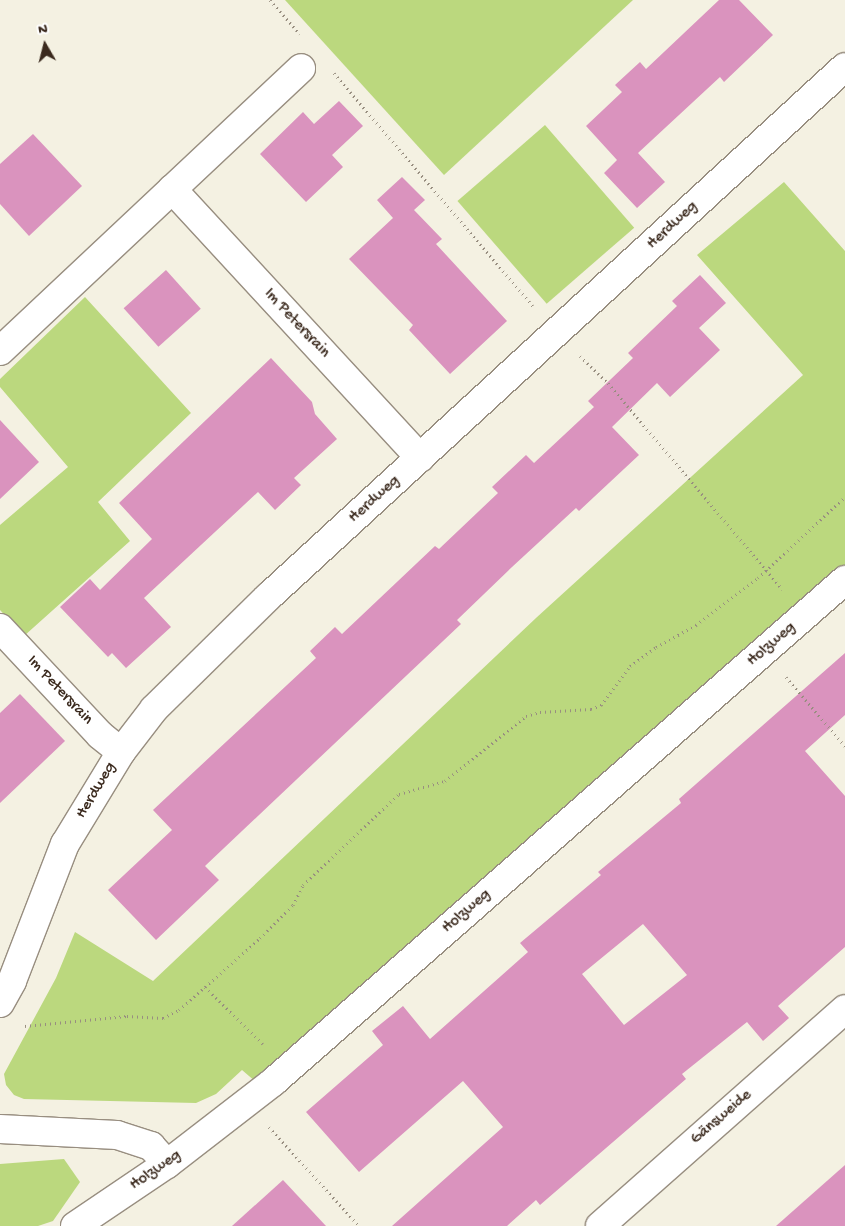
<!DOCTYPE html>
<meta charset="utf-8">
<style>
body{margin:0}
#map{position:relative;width:845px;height:1226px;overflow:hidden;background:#f4f1e2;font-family:"Gochi Hand",sans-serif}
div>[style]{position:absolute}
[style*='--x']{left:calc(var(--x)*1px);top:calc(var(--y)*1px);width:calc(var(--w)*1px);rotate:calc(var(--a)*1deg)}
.green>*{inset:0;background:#bbd87e;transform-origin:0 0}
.building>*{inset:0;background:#da93be;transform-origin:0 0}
.path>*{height:3px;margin-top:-1.5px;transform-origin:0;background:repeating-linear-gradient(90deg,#988e80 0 1px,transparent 0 5px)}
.roads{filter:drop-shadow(1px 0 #988e80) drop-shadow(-1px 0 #988e80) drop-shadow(0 1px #988e80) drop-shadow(0 -1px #988e80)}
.minor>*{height:28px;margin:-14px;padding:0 14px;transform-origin:14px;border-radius:14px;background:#fff}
span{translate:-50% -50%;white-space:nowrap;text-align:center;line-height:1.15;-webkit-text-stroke:4px #fff;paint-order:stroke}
.street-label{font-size:16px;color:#3b2a1e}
.north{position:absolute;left:20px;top:20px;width:50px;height:50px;-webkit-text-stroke:4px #fff;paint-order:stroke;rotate:352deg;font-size:14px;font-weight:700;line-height:20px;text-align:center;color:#3b2a1e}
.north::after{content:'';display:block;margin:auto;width:18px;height:22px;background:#3b2a1e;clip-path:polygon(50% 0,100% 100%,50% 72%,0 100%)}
</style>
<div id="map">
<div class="green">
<div style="clip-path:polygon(285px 0,633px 0,444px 175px)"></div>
<div style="left:545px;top:125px;width:136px;height:116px;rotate:49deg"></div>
<div style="clip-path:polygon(784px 182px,845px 251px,845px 578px,264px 1089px,242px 1070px,216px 1094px,196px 1103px,24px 1099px,14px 1095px,6px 1085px,4px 1074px,56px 978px,75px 932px,153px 981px,536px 618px,803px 375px,697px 255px)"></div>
<div style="clip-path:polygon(85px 297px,191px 413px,98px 502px,130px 541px,24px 636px,0 610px,0 525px,68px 467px,0 387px,0 379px)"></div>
<div style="clip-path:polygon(64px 1159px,80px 1182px,53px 1221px,38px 1226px,0 1226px,0 1164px)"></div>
</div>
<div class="building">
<div style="clip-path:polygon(719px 0,739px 0,773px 35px,724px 82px,720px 77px,638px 153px,665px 182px,637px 208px,604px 173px,617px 160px,586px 126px,622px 92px,615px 85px,640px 62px,646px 69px)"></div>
<div style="clip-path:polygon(339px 101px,363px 126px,332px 155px,343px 167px,306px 202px,260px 154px,303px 112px,314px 124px)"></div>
<div style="clip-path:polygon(33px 134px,82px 186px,29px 236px,0 204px,0 164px)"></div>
<div style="clip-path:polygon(402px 177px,425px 200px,414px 210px,442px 239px,436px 244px,507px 321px,450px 374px,409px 330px,413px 325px,349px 259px,393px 218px,377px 200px)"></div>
<div style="left:166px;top:270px;width:52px;height:57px;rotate:48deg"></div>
<div style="clip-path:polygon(700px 275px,726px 303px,699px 328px,720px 350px,670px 397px,657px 383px,612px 427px,639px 455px,579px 511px,576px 508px,512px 567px,457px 620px,461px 624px,205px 866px,219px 880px,156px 940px,108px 890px,172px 830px,153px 810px,316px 658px,310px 651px,335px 627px,342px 634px,435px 546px,439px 549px,498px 493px,492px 487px,526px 455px,534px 463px,594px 407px,588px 401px,633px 358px,628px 353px,677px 306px,672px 301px)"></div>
<div style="clip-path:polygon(271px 358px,312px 402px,315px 414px,337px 439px,294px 478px,301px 485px,275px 510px,258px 492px,144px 598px,171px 627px,126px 668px,112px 653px,108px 657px,60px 607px,90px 579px,100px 590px,152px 539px,119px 503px)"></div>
<div style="clip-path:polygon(0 420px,39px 462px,0 499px)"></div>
<div style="clip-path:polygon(evenodd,845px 653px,845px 715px,805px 751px,845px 796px,845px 947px,778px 1006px,789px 1018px,763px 1041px,747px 1022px,682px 1074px,686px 1079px,540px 1205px,536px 1200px,507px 1226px,392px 1226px,503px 1127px,463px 1081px,359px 1172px,306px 1112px,383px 1045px,372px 1031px,403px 1006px,430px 1039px,528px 952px,520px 943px,601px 875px,598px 872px,681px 803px,679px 799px,845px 653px,643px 924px,687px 975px,624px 1025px,582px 974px,643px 924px)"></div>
<div style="clip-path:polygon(20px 694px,65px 741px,0 803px,0 713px)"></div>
<div style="clip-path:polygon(845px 1165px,845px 1226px,776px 1226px)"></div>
<div style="clip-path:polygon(283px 1180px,326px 1226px,232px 1226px)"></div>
</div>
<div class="path">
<div style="--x:270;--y:0;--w:45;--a:48.6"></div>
<div style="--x:334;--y:73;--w:306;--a:49.5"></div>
<div style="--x:580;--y:356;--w:39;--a:44"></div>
<div style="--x:608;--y:383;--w:270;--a:49.8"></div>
<div style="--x:786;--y:677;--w:91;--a:49.5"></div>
<div style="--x:205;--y:987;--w:81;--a:44.5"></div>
<div style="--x:25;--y:1026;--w:102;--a:-5.6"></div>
<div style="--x:127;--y:1016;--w:36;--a:3"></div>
<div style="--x:163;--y:1018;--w:18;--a:-27"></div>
<div style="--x:179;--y:1010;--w:108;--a:-41.6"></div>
<div style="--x:260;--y:938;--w:47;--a:-45"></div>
<div style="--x:293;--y:905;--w:22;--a:-63"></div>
<div style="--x:303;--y:885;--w:132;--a:-43.5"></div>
<div style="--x:399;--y:794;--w:48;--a:-15.8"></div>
<div style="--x:445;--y:781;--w:104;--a:-38.7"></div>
<div style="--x:526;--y:716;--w:15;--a:-16"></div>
<div style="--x:540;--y:712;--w:51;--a:-3.4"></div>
<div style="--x:591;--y:709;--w:11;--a:-22"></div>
<div style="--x:601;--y:705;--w:49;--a:-53.4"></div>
<div style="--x:630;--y:666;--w:32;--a:-36"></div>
<div style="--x:656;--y:647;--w:46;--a:-28.8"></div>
<div style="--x:696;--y:625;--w:78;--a:-37.2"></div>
<div style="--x:758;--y:578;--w:119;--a:-43"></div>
<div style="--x:269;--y:1127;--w:134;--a:47.7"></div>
</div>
<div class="roads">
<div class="minor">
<div style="--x:172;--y:189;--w:366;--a:47.3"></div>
<div style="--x:0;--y:351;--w:413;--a:-43.2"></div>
<div style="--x:0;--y:628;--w:146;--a:46.9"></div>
<div style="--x:100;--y:735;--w:27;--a:39"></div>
<div style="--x:0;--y:1003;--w:25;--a:-61"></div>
<div style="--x:12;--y:981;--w:147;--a:-68.9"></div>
<div style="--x:65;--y:844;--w:108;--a:-58.7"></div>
<div style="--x:121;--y:752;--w:54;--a:-52.5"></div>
<div style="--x:154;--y:709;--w:160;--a:-44.5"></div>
<div style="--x:268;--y:597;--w:783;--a:-42.57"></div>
<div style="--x:0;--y:1129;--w:117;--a:2.9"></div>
<div style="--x:117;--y:1135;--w:36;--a:18"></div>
<div style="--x:151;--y:1146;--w:24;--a:48"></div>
<div style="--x:75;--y:1226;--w:111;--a:-34"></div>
<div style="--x:167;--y:1164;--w:134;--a:-37.7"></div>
<div style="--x:273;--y:1082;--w:761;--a:-41.27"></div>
<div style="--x:600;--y:1226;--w:327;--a:-41.5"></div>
</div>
</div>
<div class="street-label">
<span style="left:673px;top:226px;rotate:-43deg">Herdweg</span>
<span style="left:296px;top:324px;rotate:47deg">Im Petersrain</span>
<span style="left:375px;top:500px;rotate:-42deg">Herdweg</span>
<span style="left:772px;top:645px;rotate:-41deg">Holzweg</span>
<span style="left:59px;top:691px;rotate:47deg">Im Petersrain</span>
<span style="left:97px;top:791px;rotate:-59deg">Herdweg</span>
<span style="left:467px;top:912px;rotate:-41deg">Holzweg</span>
<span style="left:722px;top:1118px;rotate:-41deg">Gänsweide</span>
<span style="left:156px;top:1171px;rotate:-35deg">Holzweg</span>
</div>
<div class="north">N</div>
</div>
